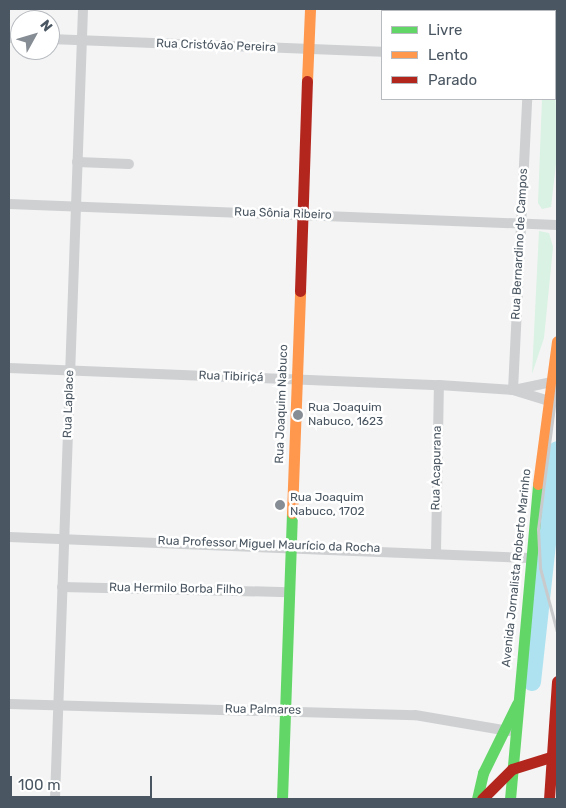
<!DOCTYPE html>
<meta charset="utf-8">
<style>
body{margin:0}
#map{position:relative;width:566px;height:808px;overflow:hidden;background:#f4f4f4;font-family:Rubik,sans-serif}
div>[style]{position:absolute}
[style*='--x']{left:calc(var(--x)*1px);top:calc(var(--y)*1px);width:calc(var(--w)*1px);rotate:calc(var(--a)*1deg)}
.green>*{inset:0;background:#d9f2e3}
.river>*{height:18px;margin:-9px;padding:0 9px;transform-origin:9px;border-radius:9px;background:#aee2f0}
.street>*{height:10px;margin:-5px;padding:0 5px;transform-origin:5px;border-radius:5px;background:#ced0d2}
.fast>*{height:11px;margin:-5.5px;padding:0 5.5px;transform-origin:5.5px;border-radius:5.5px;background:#63d668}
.slow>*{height:11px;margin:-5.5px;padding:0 5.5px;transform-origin:5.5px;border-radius:5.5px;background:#ff974d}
.jam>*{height:11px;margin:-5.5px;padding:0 5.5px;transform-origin:5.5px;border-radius:5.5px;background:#b3261e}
.rail>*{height:3px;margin:-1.5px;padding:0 1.5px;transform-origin:1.5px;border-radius:1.5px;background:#c9cacc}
.dots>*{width:14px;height:14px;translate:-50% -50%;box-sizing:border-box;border:2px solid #fff;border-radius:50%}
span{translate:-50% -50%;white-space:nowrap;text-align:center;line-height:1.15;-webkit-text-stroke:5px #fff;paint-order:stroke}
.street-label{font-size:12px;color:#4a5661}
.poi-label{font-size:12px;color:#4a5661}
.left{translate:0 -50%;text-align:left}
.frame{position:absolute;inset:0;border:10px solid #4a5661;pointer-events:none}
.legend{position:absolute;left:381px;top:10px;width:175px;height:90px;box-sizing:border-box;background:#fff;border:1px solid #b7bbc0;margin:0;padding:6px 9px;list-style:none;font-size:15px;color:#4a5661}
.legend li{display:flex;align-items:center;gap:10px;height:25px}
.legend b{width:25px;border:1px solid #b7bbc0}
.north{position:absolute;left:10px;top:10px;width:50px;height:50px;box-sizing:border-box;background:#fff;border:1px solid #b7bbc0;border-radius:50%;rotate:51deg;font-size:14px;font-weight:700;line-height:20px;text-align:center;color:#4a5661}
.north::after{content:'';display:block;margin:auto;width:18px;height:22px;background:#868d94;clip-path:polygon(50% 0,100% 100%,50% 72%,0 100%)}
.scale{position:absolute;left:10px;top:776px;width:142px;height:22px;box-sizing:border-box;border:2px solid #4a5661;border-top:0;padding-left:6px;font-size:15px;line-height:18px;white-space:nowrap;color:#4a5661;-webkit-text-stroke:4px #fff;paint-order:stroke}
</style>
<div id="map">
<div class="green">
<div style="clip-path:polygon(555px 72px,557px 155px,551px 207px,542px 209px,538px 203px,542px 99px,555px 99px)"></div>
<div style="clip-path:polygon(539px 231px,549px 233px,553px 247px,544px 338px,532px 374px)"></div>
</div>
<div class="river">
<div style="--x:532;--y:682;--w:233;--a:-83.8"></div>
</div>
<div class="street">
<div style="--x:531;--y:11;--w:2;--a:-90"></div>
<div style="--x:9;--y:38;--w:11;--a:0"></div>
<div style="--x:50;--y:39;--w:332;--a:2.2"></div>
<div style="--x:555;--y:57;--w:2;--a:0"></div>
<div style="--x:77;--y:162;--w:52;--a:2.2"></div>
<div style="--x:9;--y:204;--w:548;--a:2.19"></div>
<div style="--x:9;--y:368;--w:430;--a:2.3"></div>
<div style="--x:439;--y:385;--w:74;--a:3.9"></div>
<div style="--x:513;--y:390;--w:39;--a:17"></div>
<div style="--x:513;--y:390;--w:291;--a:-87.2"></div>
<div style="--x:514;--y:390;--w:39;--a:-12"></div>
<div style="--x:9;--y:537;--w:520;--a:2.31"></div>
<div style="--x:436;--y:552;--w:167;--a:-89"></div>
<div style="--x:62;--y:587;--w:227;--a:1.3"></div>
<div style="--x:9;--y:704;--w:406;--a:1.6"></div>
<div style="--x:415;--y:715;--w:95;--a:9.7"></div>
<div style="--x:55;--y:799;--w:790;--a:-87.97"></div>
</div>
<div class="fast">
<div style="--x:282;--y:799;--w:286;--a:-88"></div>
<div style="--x:477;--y:799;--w:27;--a:-77"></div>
<div style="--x:483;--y:773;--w:77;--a:-63.8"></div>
<div style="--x:510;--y:799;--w:316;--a:-84.9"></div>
</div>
<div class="slow">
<div style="--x:307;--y:81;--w:72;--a:-87.6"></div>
<div style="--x:538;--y:484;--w:144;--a:-82.4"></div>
<div style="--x:292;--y:513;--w:222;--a:-87.9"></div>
</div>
<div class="jam">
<div style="--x:300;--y:291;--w:210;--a:-88.1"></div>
<div style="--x:482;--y:799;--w:42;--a:-45"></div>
<div style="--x:512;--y:769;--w:47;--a:-17.3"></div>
<div style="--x:549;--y:799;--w:118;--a:-86.1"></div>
</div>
<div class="rail">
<div style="--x:557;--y:383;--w:147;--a:97.4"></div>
<div style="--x:538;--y:529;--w:39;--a:87"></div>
<div style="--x:540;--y:568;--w:66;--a:75.1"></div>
</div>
<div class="dots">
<div style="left:298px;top:415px;background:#868d94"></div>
<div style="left:280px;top:505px;background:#868d94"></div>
</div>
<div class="street-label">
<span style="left:216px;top:46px;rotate:2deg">Rua Cristóvão Pereira</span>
<span style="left:283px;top:214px;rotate:2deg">Rua Sônia Ribeiro</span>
<span style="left:520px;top:244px;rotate:-87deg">Rua Bernardino de Campos</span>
<span style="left:231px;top:377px;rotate:2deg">Rua Tibiriçá</span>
<span style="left:69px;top:404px;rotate:-88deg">Rua Laplace</span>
<span style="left:282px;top:404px;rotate:-88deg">Rua Joaquim Nabuco</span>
<span style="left:437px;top:468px;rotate:-89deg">Rua Acapurana</span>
<span style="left:269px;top:545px;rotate:2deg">Rua Professor Miguel Maurício da Rocha</span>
<span style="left:517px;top:568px;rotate:-84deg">Avenida Jornalista Roberto Marinho</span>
<span style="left:176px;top:589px;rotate:1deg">Rua Hermilo Borba Filho</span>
<span style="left:263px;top:710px;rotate:1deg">Rua Palmares</span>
</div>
<div class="poi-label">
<span class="left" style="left:308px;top:415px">Rua Joaquim<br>Nabuco, 1623</span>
<span class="left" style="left:290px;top:505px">Rua Joaquim<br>Nabuco, 1702</span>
</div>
<div class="frame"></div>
<ul class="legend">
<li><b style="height:6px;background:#63d668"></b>Livre</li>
<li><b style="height:6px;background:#ff974d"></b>Lento</li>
<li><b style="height:6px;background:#b3261e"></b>Parado</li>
</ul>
<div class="north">N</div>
<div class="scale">100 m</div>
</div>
